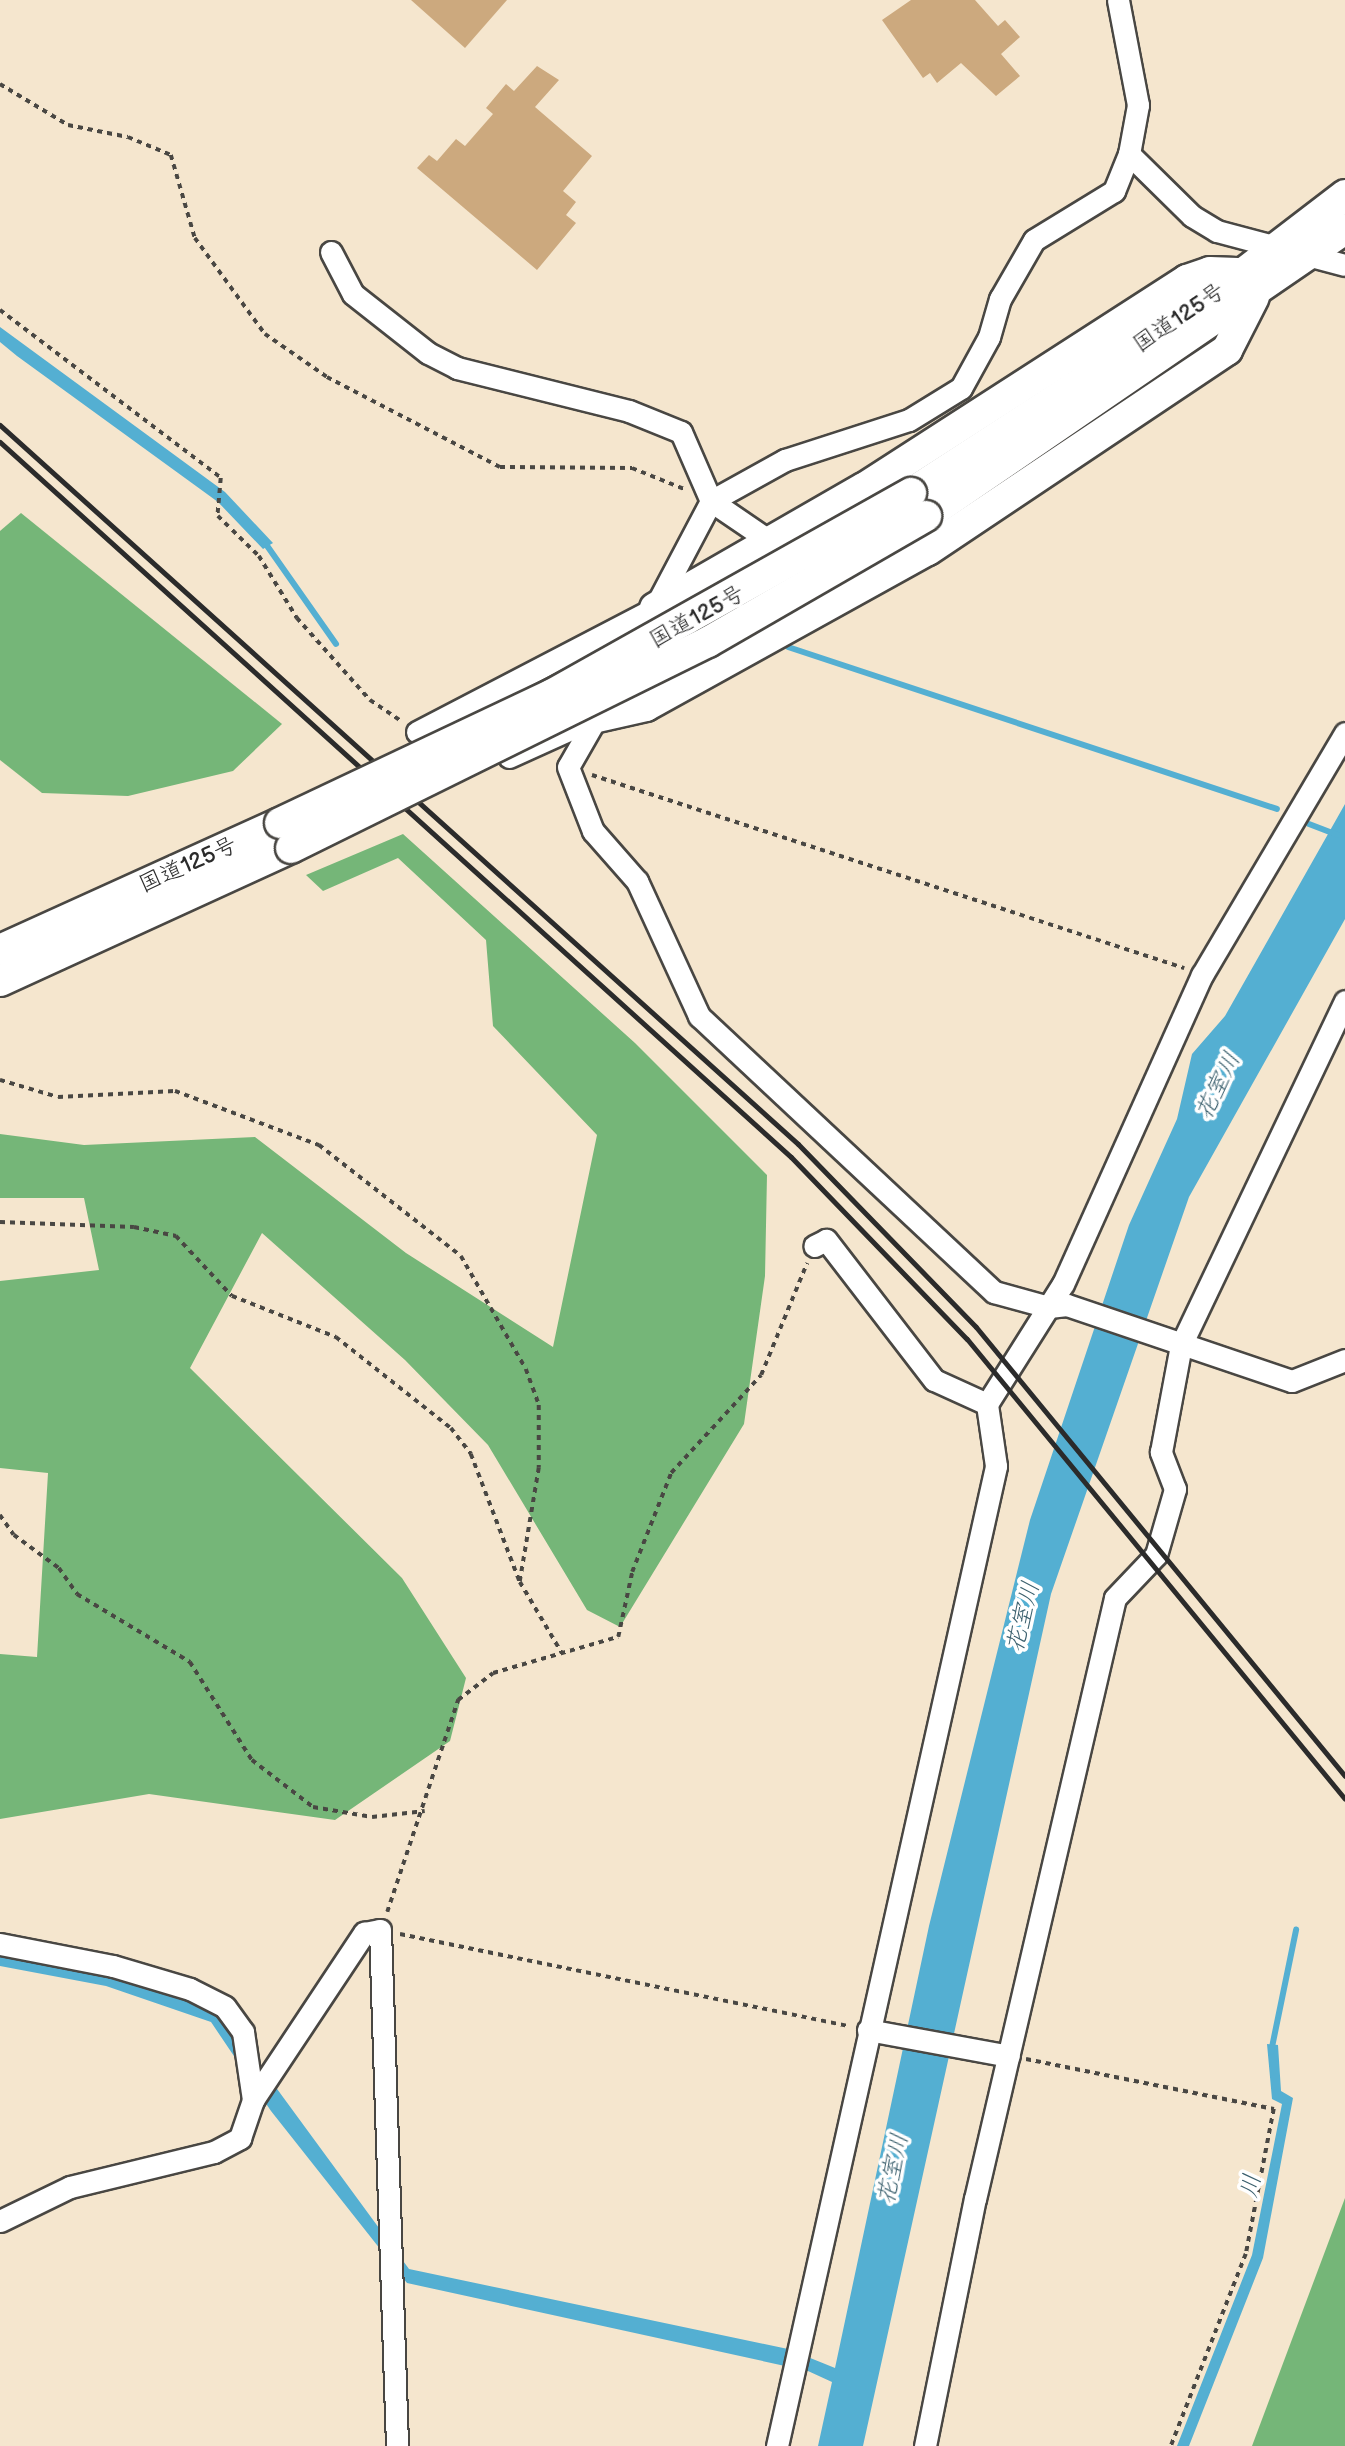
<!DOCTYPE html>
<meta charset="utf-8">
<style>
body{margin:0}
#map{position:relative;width:1345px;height:2446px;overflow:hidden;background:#f5e6ce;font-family:"Balsamiq Sans","Klee One",sans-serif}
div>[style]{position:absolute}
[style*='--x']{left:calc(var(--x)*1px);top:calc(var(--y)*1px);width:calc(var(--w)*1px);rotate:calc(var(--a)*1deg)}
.forest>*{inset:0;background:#75b678}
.water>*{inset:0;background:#54afd2}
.stream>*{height:6px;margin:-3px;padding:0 3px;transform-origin:3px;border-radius:3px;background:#54afd2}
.building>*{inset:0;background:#cca97e}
.path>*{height:3.5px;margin-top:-1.75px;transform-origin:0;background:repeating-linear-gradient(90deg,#494743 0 5px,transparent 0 10px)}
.roads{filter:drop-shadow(2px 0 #494743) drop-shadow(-2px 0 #494743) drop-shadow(0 2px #494743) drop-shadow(0 -2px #494743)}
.minor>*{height:21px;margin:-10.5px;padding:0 10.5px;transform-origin:10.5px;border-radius:10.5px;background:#fff}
.highway>*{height:30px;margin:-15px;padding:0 15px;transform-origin:15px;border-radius:15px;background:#fff}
.rail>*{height:5px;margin:-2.5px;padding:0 2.5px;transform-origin:2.5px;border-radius:2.5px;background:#2b2b2b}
.bridges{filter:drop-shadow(2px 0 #494743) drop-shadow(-2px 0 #494743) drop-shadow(0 2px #494743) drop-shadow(0 -2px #494743)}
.highway-bridge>*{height:30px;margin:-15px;padding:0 15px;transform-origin:15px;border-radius:15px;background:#fff}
span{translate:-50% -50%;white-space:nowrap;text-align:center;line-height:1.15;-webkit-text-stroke:7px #fff;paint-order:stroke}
.street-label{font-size:23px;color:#2b2b2b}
.water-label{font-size:24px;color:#3b606e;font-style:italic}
</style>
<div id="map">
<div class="forest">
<div style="clip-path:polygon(21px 513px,282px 724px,233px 771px,128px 796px,42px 793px,0 760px,0 531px)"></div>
<div style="clip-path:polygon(403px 834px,635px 1043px,767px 1175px,765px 1276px,744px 1424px,620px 1627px,587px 1610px,488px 1445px,405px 1360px,262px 1233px,190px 1368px,402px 1578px,466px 1678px,450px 1741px,335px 1820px,149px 1794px,0 1819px,0 1654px,37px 1657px,48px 1473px,0 1468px,0 1281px,99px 1270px,84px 1198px,0 1198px,0 1134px,84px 1145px,255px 1137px,406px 1253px,553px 1347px,597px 1135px,493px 1026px,486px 940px,398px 858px,323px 891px,306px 875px)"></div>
<div style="clip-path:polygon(1345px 2198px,1345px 2446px,1252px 2446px)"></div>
</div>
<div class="water">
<div style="clip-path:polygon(0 327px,225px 492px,273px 543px,263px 549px,218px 502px,17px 356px,0 342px)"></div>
<div style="clip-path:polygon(1345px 804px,1345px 919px,1189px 1197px,1051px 1594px,863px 2446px,818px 2446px,832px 2382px,808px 2371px,407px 2283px,271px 2111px,211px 2022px,106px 1986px,0 1966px,0 1952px,110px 1973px,220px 2011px,409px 2269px,788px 2349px,835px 2368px,929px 1926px,1030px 1520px,1129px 1225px,1177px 1119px,1192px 1054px,1225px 1016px)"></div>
<div style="clip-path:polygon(1267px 2044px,1278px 2045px,1281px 2091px,1293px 2098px,1263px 2258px,1189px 2446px,1177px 2446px,1252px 2255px,1282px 2104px,1272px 2099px)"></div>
</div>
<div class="stream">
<div style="--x:263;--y:540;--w:127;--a:54.9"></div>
<div style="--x:788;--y:647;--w:515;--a:18.33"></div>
<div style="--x:1309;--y:824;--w:30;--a:21"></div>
<div style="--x:1271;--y:2052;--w:125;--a:-78.4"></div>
</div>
<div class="building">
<div style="clip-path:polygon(411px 0,507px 0,465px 48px)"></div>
<div style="clip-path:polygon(911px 0,975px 0,998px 26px,1005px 20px,1020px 37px,1001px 54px,1020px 76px,996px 96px,961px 63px,937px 83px,930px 73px,923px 78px,882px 20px)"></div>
<div style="clip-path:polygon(537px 66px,559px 80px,535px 107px,592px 156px,563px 191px,576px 202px,566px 215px,576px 223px,537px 270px,417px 168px,429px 155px,437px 161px,456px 139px,465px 146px,493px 114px,486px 108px,506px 84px,514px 91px)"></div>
</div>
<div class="path">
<div style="--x:0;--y:84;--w:79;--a:31.1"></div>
<div style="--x:68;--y:125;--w:61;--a:11.3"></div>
<div style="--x:128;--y:137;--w:47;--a:22.7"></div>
<div style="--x:171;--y:155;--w:86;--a:73.9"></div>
<div style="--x:195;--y:238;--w:119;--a:53.9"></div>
<div style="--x:265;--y:334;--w:75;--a:34.7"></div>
<div style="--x:327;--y:377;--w:195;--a:27.5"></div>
<div style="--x:500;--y:467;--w:132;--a:0.4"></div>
<div style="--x:632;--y:468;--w:56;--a:22"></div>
<div style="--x:0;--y:310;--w:278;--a:37.2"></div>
<div style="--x:221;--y:478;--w:38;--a:95"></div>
<div style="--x:218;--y:516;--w:57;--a:44.3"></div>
<div style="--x:259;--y:556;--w:73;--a:58.5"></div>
<div style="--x:297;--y:618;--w:110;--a:48.3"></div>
<div style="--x:370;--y:700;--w:37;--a:34"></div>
<div style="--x:592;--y:775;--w:623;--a:18.06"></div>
<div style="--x:0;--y:1080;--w:60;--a:16.3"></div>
<div style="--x:58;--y:1097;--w:117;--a:-2.9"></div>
<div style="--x:175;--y:1091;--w:154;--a:20.6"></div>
<div style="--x:319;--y:1145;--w:180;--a:38"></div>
<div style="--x:461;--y:1256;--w:130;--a:60.1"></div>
<div style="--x:526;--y:1369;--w:38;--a:70"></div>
<div style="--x:539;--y:1405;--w:63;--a:90"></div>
<div style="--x:539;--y:1468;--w:116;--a:99.5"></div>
<div style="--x:0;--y:1222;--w:134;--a:2.1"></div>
<div style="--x:134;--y:1227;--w:43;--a:12.1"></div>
<div style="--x:176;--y:1236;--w:82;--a:47"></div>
<div style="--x:232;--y:1296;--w:112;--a:21.5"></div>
<div style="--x:336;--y:1337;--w:147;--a:38.4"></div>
<div style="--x:451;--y:1428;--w:33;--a:52"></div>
<div style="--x:471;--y:1454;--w:137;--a:69.1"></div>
<div style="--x:520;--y:1582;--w:82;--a:59.4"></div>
<div style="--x:0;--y:1515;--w:24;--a:55"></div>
<div style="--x:14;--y:1535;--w:56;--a:36.3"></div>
<div style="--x:59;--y:1568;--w:32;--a:55"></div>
<div style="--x:77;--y:1594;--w:132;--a:31"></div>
<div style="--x:190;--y:1662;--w:116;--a:57.7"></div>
<div style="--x:252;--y:1760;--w:77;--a:37.6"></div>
<div style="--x:313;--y:1807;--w:60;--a:9.6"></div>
<div style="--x:372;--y:1817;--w:53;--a:-6.5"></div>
<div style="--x:387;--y:1912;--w:224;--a:-71.5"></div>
<div style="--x:458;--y:1700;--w:44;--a:-37.6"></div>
<div style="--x:493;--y:1673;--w:130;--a:-16.1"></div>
<div style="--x:618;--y:1637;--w:66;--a:-77.8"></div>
<div style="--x:632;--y:1572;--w:106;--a:-68.5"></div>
<div style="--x:671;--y:1473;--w:133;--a:-47.4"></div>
<div style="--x:761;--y:1375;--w:121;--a:-67.7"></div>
<div style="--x:400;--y:1934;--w:457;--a:11.6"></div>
<div style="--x:1026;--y:2059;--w:253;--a:11.4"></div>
<div style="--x:1274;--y:2109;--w:148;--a:100.9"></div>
<div style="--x:1246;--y:2254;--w:206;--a:111.3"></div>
</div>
<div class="roads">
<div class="minor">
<div style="--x:1129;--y:154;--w:88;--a:44.5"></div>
<div style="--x:1192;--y:216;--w:29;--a:31"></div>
<div style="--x:1217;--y:231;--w:132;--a:14.9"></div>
<div style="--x:331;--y:252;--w:47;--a:62.4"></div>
<div style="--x:353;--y:294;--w:95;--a:38.2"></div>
<div style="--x:428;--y:353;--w:33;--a:27"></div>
<div style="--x:457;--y:368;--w:177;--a:14"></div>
<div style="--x:629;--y:411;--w:56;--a:22"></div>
<div style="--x:681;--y:432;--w:75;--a:66.5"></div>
<div style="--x:711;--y:501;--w:73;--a:34.3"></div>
<div style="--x:633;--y:649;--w:167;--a:-62.2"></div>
<div style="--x:711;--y:501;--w:85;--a:-29"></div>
<div style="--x:785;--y:460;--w:130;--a:-17.9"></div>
<div style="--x:909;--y:420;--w:61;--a:-31.6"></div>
<div style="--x:961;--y:388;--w:58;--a:-61.2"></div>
<div style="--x:989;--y:337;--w:40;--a:-74"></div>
<div style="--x:1000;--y:299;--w:68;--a:-60"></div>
<div style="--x:1034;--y:240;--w:94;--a:-31.5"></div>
<div style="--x:1114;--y:191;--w:40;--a:-68"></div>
<div style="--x:1129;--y:154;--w:50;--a:-79.6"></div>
<div style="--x:1138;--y:105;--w:107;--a:-100.8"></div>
<div style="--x:603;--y:706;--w:70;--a:119.8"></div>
<div style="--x:568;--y:767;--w:69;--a:68.7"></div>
<div style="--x:593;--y:831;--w:67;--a:48.7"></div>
<div style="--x:637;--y:881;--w:149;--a:65.3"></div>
<div style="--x:699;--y:1016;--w:404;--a:43.1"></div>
<div style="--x:994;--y:1292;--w:57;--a:15.3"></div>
<div style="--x:1049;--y:1307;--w:18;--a:-6"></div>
<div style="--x:1067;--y:1305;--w:237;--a:18.7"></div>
<div style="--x:1292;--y:1381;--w:57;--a:-21.6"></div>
<div style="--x:417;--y:732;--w:268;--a:-27.5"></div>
<div style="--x:509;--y:757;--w:97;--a:-24.4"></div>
<div style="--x:987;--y:1404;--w:142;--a:-57.7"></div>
<div style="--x:1063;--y:1284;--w:339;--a:-65.8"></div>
<div style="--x:1202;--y:975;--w:281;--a:-59.4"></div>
<div style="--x:0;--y:1944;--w:115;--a:11"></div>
<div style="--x:113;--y:1966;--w:80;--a:16.6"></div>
<div style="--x:190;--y:1989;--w:39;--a:27"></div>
<div style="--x:225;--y:2007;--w:31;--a:54"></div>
<div style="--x:243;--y:2032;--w:69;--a:81.6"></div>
<div style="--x:868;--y:2030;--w:143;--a:10.4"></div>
<div style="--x:0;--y:2221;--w:78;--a:-25.9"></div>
<div style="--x:70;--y:2187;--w:148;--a:-13.7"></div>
<div style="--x:214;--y:2152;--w:30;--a:-28"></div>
<div style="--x:240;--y:2138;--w:40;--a:-71.1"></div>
<div style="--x:253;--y:2100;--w:201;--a:-56.4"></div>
<div style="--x:364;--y:1933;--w:16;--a:-11"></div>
<div style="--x:380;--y:1930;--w:516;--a:88.11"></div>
<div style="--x:777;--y:2446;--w:1004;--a:-77.4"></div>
<div style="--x:996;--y:1466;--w:63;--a:-98.3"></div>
<div style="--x:987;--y:1404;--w:58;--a:-155.6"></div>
<div style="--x:934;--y:1380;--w:177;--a:-127.6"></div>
<div style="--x:826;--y:1240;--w:13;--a:153"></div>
<div style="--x:925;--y:2446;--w:252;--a:-78.6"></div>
<div style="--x:975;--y:2199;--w:617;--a:-76.89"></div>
<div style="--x:1115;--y:1598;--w:59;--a:-46.4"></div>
<div style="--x:1156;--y:1555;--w:69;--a:-73.9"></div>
<div style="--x:1175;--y:1489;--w:40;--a:-111"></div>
<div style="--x:1161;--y:1452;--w:109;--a:-79.4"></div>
<div style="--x:1181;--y:1345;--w:381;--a:-64.5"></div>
</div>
<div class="highway">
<div style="--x:911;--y:493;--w:358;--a:-33"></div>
<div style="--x:1211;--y:298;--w:169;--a:-37.5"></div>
<div style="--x:926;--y:516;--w:508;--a:-34.41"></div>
<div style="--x:655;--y:608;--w:241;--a:-29.9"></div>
<div style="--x:864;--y:488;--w:384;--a:-32.8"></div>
<div style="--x:1187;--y:280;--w:24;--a:-19"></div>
<div style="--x:1210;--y:272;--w:34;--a:2"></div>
<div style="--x:597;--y:717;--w:50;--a:-12.7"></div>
<div style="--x:646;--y:706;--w:322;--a:-29"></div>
<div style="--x:928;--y:550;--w:360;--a:-33.8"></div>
<div style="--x:1227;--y:350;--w:59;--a:-63"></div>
<div style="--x:0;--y:950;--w:307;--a:-24.4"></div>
<div style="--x:0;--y:981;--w:320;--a:-24.6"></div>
</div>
</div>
<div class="rail">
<div style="--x:0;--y:425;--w:1074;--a:42.02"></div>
<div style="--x:798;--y:1144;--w:255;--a:45.8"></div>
<div style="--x:976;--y:1327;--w:581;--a:50.59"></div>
<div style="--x:0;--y:442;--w:1066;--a:42.11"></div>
<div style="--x:791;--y:1157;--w:253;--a:46"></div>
<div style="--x:967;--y:1339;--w:595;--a:50.59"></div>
</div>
<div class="bridges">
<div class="highway-bridge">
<div style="--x:280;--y:823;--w:300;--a:-25.3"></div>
<div style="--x:551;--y:695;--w:413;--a:-29.3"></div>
<div style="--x:291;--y:848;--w:465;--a:-26.3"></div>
<div style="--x:708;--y:642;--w:252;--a:-30"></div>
</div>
</div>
<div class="street-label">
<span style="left:1179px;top:318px;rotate:-34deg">国道125号</span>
<span style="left:697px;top:617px;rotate:-29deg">国道125号</span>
<span style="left:188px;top:865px;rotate:-24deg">国道125号</span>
</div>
<div class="water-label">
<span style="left:1218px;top:1086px;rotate:-64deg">花室川</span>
<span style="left:1023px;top:1617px;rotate:-76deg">花室川</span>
<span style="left:893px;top:2169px;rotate:-78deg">花室川</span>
<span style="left:1251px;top:2186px;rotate:-79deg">川</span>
</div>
</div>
